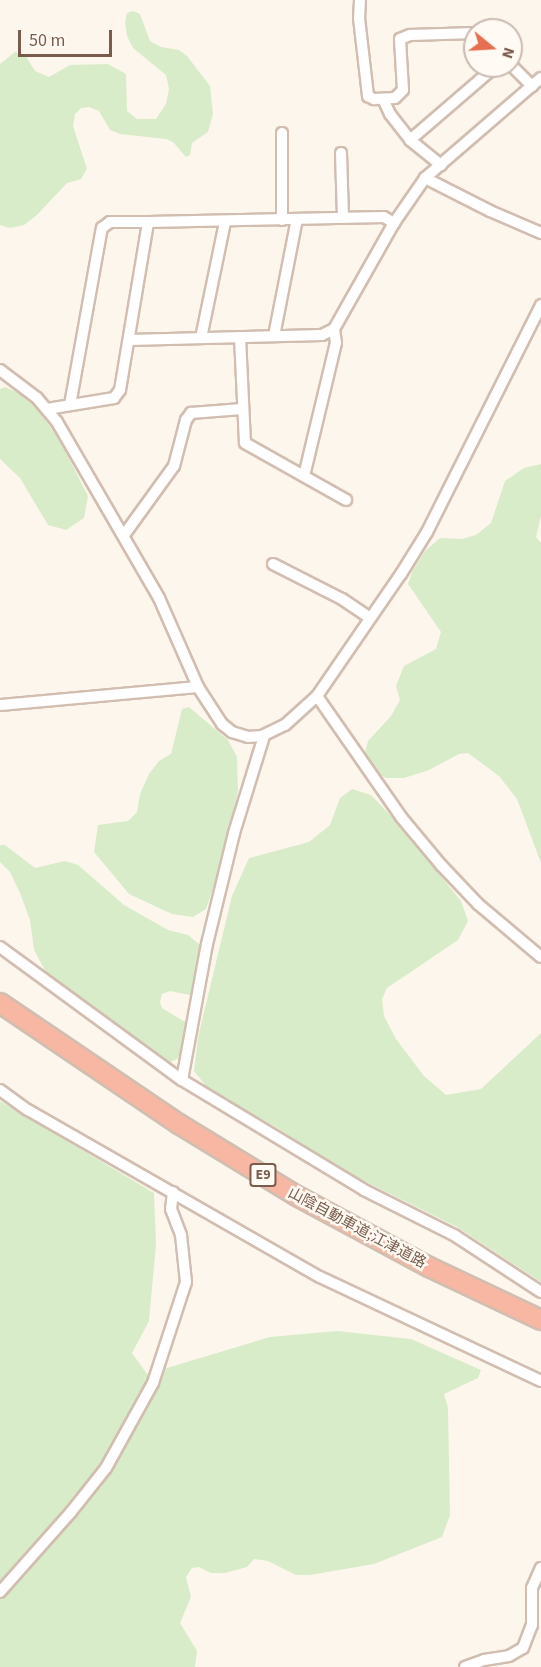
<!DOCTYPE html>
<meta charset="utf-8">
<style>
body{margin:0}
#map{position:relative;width:541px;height:1667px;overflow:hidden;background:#fdf6ec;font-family:"Source Sans 3","Noto Sans JP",sans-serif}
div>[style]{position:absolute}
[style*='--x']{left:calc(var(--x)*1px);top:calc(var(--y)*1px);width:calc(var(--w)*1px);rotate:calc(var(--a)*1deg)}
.green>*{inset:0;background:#d8ecc9}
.roads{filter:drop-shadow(2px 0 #d1beb0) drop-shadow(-2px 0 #d1beb0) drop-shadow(0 2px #d1beb0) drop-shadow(0 -2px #d1beb0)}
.street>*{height:10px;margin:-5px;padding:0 5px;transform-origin:5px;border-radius:5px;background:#fff}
.highway>*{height:18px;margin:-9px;padding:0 9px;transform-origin:9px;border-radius:9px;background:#f7b7a3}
span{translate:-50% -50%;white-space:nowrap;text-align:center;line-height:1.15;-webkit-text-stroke:5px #fffaf3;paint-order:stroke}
.shield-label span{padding:2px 4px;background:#fffaf3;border:2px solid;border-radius:4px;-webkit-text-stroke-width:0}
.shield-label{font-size:14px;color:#7a5c4d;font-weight:700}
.street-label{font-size:15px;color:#7a5c4d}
.north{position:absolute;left:463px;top:18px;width:60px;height:60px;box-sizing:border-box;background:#fffaf3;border:2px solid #cabbb1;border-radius:50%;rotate:108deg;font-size:16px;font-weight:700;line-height:24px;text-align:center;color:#7a5c4d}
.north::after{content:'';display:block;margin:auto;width:21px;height:27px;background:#e76f51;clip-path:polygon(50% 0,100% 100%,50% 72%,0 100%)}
.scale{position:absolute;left:18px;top:30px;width:94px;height:27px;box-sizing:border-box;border:3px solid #7a5c4d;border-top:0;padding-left:8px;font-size:18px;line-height:21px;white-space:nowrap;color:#7a5c4d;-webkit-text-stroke:4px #fffaf3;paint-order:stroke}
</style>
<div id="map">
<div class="green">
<div style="clip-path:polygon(133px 11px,140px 14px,150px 41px,161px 47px,179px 50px,187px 56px,210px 86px,213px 114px,208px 132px,192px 143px,190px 155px,186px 157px,173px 142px,166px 139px,120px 134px,110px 130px,99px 111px,89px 107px,81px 108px,75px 114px,73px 126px,87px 169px,81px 179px,67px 183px,37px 215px,24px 225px,10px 228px,0 225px,0 64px,15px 52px,25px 55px,35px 71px,49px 77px,70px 65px,108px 64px,126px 74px,127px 111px,137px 119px,156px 119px,166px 104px,169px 89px,166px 75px,133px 48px,127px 36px,125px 22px,127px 13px)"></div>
<div style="clip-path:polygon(5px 387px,19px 393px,37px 409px,58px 437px,88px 496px,84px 518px,66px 530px,48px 525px,20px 478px,0 459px,0 389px)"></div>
<div style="clip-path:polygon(541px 464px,541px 516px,536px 537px,541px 543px,541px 863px,517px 799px,499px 776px,468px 753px,459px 754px,429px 770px,404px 778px,386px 778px,374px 772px,365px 753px,368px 741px,391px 716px,400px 700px,396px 686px,404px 666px,436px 649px,441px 632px,408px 584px,412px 572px,425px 551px,440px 538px,462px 539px,476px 535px,491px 523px,505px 481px,524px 468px)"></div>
<div style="clip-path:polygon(189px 707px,228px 740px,237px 757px,238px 791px,223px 860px,206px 909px,193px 917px,172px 914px,129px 894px,94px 852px,98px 825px,128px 821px,137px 812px,140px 794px,149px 774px,159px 761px,171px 754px,182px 709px)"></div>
<div style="clip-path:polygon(352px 789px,371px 795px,397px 822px,461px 901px,468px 921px,458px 940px,387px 988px,382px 999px,384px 1016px,396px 1039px,424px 1076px,446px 1095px,481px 1089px,541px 1033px,541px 1282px,457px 1227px,342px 1170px,276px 1127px,210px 1091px,194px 1071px,198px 1037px,232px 896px,249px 858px,309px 842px,330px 825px,340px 798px)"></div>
<div style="clip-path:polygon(0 845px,5px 845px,35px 868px,65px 861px,78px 865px,124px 905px,168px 930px,188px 935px,199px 944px,201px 955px,190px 995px,170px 991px,162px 994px,160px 1002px,162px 1008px,185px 1022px,187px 1033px,183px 1051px,177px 1059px,168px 1063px,161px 1060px,47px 974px,34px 950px,30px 920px,20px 893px,10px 872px,0 862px)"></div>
<div style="clip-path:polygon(0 1101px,154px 1193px,156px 1244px,149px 1321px,132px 1353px,147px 1374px,270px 1337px,337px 1331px,411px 1339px,481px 1370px,478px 1378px,444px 1394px,448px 1408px,450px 1515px,442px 1537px,374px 1564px,310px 1575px,296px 1575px,268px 1561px,254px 1559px,247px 1567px,225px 1573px,211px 1573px,199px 1567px,192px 1568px,186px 1577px,191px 1597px,180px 1623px,197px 1651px,195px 1667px,0 1667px)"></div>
</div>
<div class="roads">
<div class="street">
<div style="--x:360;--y:0;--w:18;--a:93"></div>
<div style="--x:359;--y:18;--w:79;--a:83.4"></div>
<div style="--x:368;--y:96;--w:7;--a:27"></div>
<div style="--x:374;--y:99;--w:21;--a:-3"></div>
<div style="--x:395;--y:98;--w:11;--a:-45"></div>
<div style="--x:403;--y:90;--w:51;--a:-93.4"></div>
<div style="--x:400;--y:39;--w:11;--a:-22"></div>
<div style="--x:410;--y:35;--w:65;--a:-1.8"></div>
<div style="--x:511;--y:65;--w:30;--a:45"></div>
<div style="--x:383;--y:99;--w:17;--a:65"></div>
<div style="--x:390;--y:114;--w:33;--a:52"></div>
<div style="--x:410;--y:140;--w:113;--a:-40.7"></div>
<div style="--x:282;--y:133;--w:87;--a:90"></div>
<div style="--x:410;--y:140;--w:40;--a:39"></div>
<div style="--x:341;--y:153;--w:65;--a:88.2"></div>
<div style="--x:425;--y:178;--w:73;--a:26.9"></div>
<div style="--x:490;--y:211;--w:56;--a:23.3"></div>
<div style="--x:274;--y:336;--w:119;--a:-78.9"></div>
<div style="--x:240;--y:337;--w:106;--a:87.3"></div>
<div style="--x:245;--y:443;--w:116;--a:29.4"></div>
<div style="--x:201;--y:338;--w:118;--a:-78.3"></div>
<div style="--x:129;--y:340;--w:193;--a:-1.5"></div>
<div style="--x:322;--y:335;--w:13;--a:-27"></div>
<div style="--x:334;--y:329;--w:122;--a:-60.5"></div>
<div style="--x:394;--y:223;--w:55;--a:-55.4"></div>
<div style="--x:425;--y:178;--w:153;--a:-40.8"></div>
<div style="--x:0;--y:370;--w:46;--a:37.1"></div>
<div style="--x:37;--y:398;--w:31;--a:50"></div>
<div style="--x:57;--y:422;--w:203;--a:59.9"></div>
<div style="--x:159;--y:598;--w:97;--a:66.3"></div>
<div style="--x:198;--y:687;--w:44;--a:57"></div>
<div style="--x:222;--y:724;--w:13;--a:39"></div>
<div style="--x:232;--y:732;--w:17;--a:17"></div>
<div style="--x:248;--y:737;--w:14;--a:-4"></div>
<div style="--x:262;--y:736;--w:25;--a:-26"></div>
<div style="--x:285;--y:725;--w:43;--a:-42.2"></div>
<div style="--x:317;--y:696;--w:148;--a:-55.5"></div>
<div style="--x:401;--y:574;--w:49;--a:-58.2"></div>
<div style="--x:427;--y:532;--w:254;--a:-63.3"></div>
<div style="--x:70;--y:405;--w:180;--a:-79.8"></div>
<div style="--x:102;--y:228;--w:10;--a:-37"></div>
<div style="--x:110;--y:222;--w:38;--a:0"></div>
<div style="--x:47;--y:409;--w:68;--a:-9.3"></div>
<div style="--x:114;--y:398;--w:10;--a:-53"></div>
<div style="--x:120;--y:390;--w:170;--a:-80.5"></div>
<div style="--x:148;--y:222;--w:236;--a:-1.2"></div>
<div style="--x:384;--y:217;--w:12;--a:31"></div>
<div style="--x:304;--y:476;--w:137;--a:-76.5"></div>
<div style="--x:336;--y:343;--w:14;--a:-98"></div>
<div style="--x:124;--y:535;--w:85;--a:-54.1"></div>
<div style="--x:174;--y:466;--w:48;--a:-75.4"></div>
<div style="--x:186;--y:420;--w:9;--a:-54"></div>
<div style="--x:191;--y:413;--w:51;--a:-4.5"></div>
<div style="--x:273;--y:564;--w:77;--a:26.9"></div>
<div style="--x:342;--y:599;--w:34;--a:34"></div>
<div style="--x:317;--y:696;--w:147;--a:55.2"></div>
<div style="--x:401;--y:817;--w:62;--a:50.2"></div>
<div style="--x:441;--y:865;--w:54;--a:46.5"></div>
<div style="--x:478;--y:904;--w:82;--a:40.1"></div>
<div style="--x:0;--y:705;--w:199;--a:-5.2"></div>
<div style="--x:0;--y:947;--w:225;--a:36.2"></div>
<div style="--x:182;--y:1080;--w:213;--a:31.1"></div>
<div style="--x:364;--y:1190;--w:101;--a:26.6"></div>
<div style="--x:454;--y:1235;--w:104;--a:33.2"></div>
<div style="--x:182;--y:1080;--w:138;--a:-79.6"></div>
<div style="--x:207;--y:944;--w:114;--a:-76.3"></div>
<div style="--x:234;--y:833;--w:102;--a:-72.8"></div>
<div style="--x:0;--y:1090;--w:34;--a:36"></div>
<div style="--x:28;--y:1110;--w:336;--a:29.8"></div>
<div style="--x:320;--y:1277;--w:244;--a:25.2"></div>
<div style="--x:0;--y:1592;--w:107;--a:-48.4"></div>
<div style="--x:71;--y:1512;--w:56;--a:-51.5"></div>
<div style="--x:106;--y:1468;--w:97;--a:-61.1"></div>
<div style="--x:153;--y:1383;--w:106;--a:-71.9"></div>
<div style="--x:186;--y:1282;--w:47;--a:-96.1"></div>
<div style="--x:181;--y:1235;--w:28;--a:-111"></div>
<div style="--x:171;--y:1209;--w:17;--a:-83"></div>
<div style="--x:465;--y:1667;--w:20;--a:-20"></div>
<div style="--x:484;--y:1660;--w:25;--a:-9"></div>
<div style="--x:509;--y:1656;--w:16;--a:-30"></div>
<div style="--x:523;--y:1648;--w:25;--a:-69"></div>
<div style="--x:532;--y:1625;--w:37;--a:-90"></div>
<div style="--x:532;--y:1588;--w:22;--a:-66"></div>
</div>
<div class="highway">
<div style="--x:0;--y:1003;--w:216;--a:34.1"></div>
<div style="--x:179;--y:1124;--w:138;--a:31.4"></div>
<div style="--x:297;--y:1196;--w:150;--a:28.3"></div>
<div style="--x:429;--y:1267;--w:124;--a:25.3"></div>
</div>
</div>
<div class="shield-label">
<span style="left:263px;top:1175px">E9</span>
</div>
<div class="street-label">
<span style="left:357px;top:1228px;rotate:28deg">山陰自動車道;江津道路</span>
</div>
<div class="north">N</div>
<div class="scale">50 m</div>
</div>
